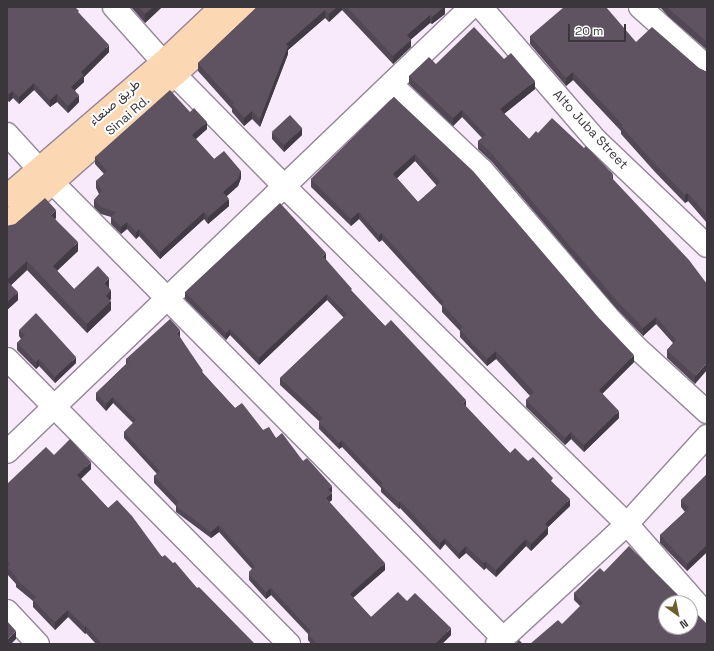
<!DOCTYPE html>
<meta charset="utf-8">
<style>
body{margin:0}
#map{position:relative;width:714px;height:651px;overflow:hidden;background:#f8e9fb;font-family:"Space Grotesk",Vazirmatn,sans-serif}
div>[style]{position:absolute}
[style*='--x']{left:calc(var(--x)*1px);top:calc(var(--y)*1px);width:calc(var(--w)*1px);rotate:calc(var(--a)*1deg)}
.roads{filter:drop-shadow(1px 0 #948798) drop-shadow(-1px 0 #948798) drop-shadow(0 1px #948798) drop-shadow(0 -1px #948798)}
.minor>*{height:22px;margin:-11px;padding:0 11px;transform-origin:11px;border-radius:11px;background:#fff}
.major>*{height:22px;margin:-11px;padding:0 11px;transform-origin:11px;border-radius:11px;background:#fbd7b3}
.wall>*{inset:0;background:#524754}
.shaded-wall>*{inset:0;background:#423a45}
.building>*{inset:0;background:#5f5362;transform-origin:0 0}
span{translate:-50% -50%;white-space:nowrap;text-align:center;line-height:1.15;-webkit-text-stroke:4px #fff;paint-order:stroke}
.street-label{font-size:13px;color:#3b353c}
.frame{position:absolute;inset:0;border:8px solid #3b353c;pointer-events:none}
.north{position:absolute;left:658px;top:595px;width:40px;height:40px;box-sizing:border-box;background:#fff;border:1px solid #b1aeb1;border-radius:50%;rotate:147deg;font-size:11px;font-weight:700;line-height:16px;text-align:center;color:#3b353c}
.north::after{content:'';display:block;margin:auto;width:14px;height:18px;background:#6e5e2b;clip-path:polygon(50% 0,100% 100%,50% 72%,0 100%)}
.scale{position:absolute;left:568px;top:24px;width:58px;height:18px;box-sizing:border-box;border:2px solid #3b353c;border-top:0;padding-left:5px;font-size:12px;line-height:14px;white-space:nowrap;color:#3b353c;-webkit-text-stroke:3px #fff;paint-order:stroke}
</style>
<div id="map">
<div class="roads">
<div class="minor">
<div style="--x:114;--y:7;--w:74;--a:48.3"></div>
<div style="--x:481;--y:7;--w:176;--a:49.2"></div>
<div style="--x:596;--y:140;--w:153;--a:43.7"></div>
<div style="--x:640;--y:7;--w:90;--a:41.8"></div>
<div style="--x:175;--y:75;--w:157;--a:45.5"></div>
<div style="--x:285;--y:187;--w:480;--a:44.6"></div>
<div style="--x:627;--y:524;--w:121;--a:48.7"></div>
<div style="--x:391;--y:84;--w:125;--a:43.4"></div>
<div style="--x:482;--y:170;--w:192;--a:49.4"></div>
<div style="--x:607;--y:316;--w:42;--a:46.9"></div>
<div style="--x:636;--y:347;--w:96;--a:42.5"></div>
<div style="--x:7;--y:134;--w:46;--a:47.6"></div>
<div style="--x:52;--y:182;--w:641;--a:45.32"></div>
<div style="--x:7;--y:359;--w:401;--a:45.3"></div>
<div style="--x:7;--y:452;--w:643;--a:-43.8"></div>
<div style="--x:7;--y:611;--w:45;--a:46.8"></div>
<div style="--x:497;--y:644;--w:177;--a:-42.7"></div>
<div style="--x:627;--y:524;--w:119;--a:-47.7"></div>
</div>
<div class="major">
<div style="--x:7;--y:196;--w:206;--a:-40.7"></div>
<div style="--x:163;--y:62;--w:80;--a:-43.5"></div>
<div style="--x:7;--y:223;--w:224;--a:-41.4"></div>
<div style="--x:175;--y:75;--w:100;--a:-43"></div>
</div>
</div>
<div class="wall">
<div style="clip-path:polygon(7px 7px,79px 13px,109px 52px,84px 77px,84px 82px,75px 90px,79px 102px,68px 113px,57px 102px,50px 107px,34px 90px,19px 104px,13px 98px,9px 102px,7px 100px)"></div>
<div style="clip-path:polygon(131px 7px,162px 7px,145px 23px)"></div>
<div style="clip-path:polygon(257px 7px,445px 7px,445px 14px,432px 24px,430px 23px,411px 39px,411px 47px,393px 64px,342px 10px,329px 22px,325px 18px,288px 50px,288px 54px,260px 127px,252px 119px,244px 126px,232px 112px,232px 109px,198px 71px,198px 63px)"></div>
<div style="clip-path:polygon(660px 7px,707px 7px,707px 50px,668px 16px)"></div>
<div style="clip-path:polygon(530px 36px,636px 42px,705px 71px,707px 71px,707px 223px,688px 201px,685px 203px,655px 172px,621px 134px,621px 131px,573px 80px,566px 86px,530px 44px)"></div>
<div style="clip-path:polygon(504px 59px,535px 89px,504px 114px,529px 139px,538px 133px,613px 180px,707px 284px,695px 384px,667px 358px,667px 350px,673px 343px,656px 324px,643px 336px,616px 308px,492px 162px,478px 149px,478px 141px,482px 138px,462px 117px,453px 126px,409px 84px,409px 76px,436px 64px)"></div>
<div style="clip-path:polygon(evenodd,394px 97px,634px 362px,602px 394px,619px 418px,584px 452px,571px 439px,565px 445px,526px 407px,526px 400px,530px 396px,496px 359px,487px 366px,460px 337px,460px 331px,442px 312px,442px 306px,382px 240px,379px 242px,359px 219px,351px 226px,311px 187px,311px 179px,394px 97px,415px 161px,437px 186px,418px 202px,397px 178px,415px 161px)"></div>
<div style="clip-path:polygon(190px 112px,207px 129px,196px 139px,214px 159px,241px 178px,238px 186px,227px 196px,229px 206px,208px 224px,204px 219px,160px 259px,139px 236px,136px 239px,127px 229px,121px 234px,111px 224px,111px 217px,101px 214px,94px 207px,94px 200px,99px 194px,96px 188px,96px 181px,104px 174px,95px 164px,95px 157px)"></div>
<div style="clip-path:polygon(272px 133px,302px 135px,284px 152px,272px 139px)"></div>
<div style="clip-path:polygon(56px 218px,55px 219px,78px 251px,57px 271px,74px 289px,109px 287px,111px 299px,110px 300px,111px 310px,87px 333px,27px 270px,11px 285px,18px 300px,7px 310px,7px 226px)"></div>
<div style="clip-path:polygon(326px 259px,326px 260px,352px 292px,385px 326px,466px 406px,466px 407px,510px 453px,528px 461px,553px 483px,570px 506px,548px 527px,548px 534px,531px 551px,526px 546px,496px 577px,486px 568px,484px 570px,466px 553px,459px 559px,445px 544px,440px 550px,400px 508px,399px 509px,381px 492px,381px 488px,342px 447px,339px 449px,319px 429px,319px 422px,320px 422px,280px 385px,280px 378px,344px 318px,327px 300px,259px 365px,230px 335px,226px 340px,185px 299px,185px 292px)"></div>
<div style="clip-path:polygon(19px 330px,76px 363px,55px 383px,39px 366px,36px 369px,17px 350px,17px 343px,21px 339px,19px 336px)"></div>
<div style="clip-path:polygon(180px 337px,203px 373px,235px 408px,263px 430px,276px 438px,303px 461px,332px 492px,331px 493px,332px 500px,329px 502px,385px 570px,353px 598px,371px 617px,407px 601px,451px 635px,442px 644px,311px 644px,308px 640px,308px 634px,271px 595px,266px 599px,249px 580px,249px 572px,252px 569px,219px 532px,211px 538px,176px 512px,176px 506px,154px 483px,154px 476px,157px 474px,124px 438px,124px 432px,133px 423px,113px 403px,106px 411px,96px 400px,96px 393px,126px 364px,126px 359px)"></div>
<div style="clip-path:polygon(54px 455px,91px 469px,81px 479px,108px 508px,197px 588px,254px 644px,96px 644px,86px 633px,85px 634px,68px 617px,55px 630px,33px 607px,33px 601px,16px 587px,16px 584px,7px 574px,7px 484px)"></div>
<div style="clip-path:polygon(707px 474px,707px 552px,687px 571px,660px 543px,660px 535px,685px 512px,681px 507px,681px 500px)"></div>
<div style="clip-path:polygon(604px 572px,686px 603px,580px 606px,574px 600px,574px 593px)"></div>
</div>
<div class="shaded-wall">
<div style="clip-path:polygon(153px 7px,162px 7px,145px 23px,145px 14px)"></div>
<div style="clip-path:polygon(337px 7px,342px 7px,342px 10px,329px 22px,329px 14px)"></div>
<div style="clip-path:polygon(444px 7px,445px 7px,445px 14px,432px 24px,432px 17px)"></div>
<div style="clip-path:polygon(325px 10px,325px 18px,288px 50px,288px 54px,260px 127px,260px 119px,286px 44px)"></div>
<div style="clip-path:polygon(430px 15px,430px 23px,407px 43px,407px 35px)"></div>
<div style="clip-path:polygon(411px 40px,411px 47px,393px 64px,393px 56px)"></div>
<div style="clip-path:polygon(109px 45px,109px 52px,84px 77px,84px 82px,71px 94px,71px 87px,81px 72px)"></div>
<div style="clip-path:polygon(573px 72px,573px 80px,566px 86px,566px 78px)"></div>
<div style="clip-path:polygon(535px 81px,535px 89px,500px 117px,500px 109px)"></div>
<div style="clip-path:polygon(34px 83px,34px 90px,19px 104px,19px 97px)"></div>
<div style="clip-path:polygon(13px 91px,13px 98px,9px 102px,9px 94px)"></div>
<div style="clip-path:polygon(57px 94px,57px 102px,50px 107px,50px 100px)"></div>
<div style="clip-path:polygon(79px 95px,79px 102px,68px 113px,68px 106px)"></div>
<div style="clip-path:polygon(462px 110px,462px 117px,453px 126px,453px 118px)"></div>
<div style="clip-path:polygon(252px 111px,252px 119px,244px 126px,244px 118px)"></div>
<div style="clip-path:polygon(207px 122px,207px 129px,192px 142px,192px 135px)"></div>
<div style="clip-path:polygon(302px 128px,302px 135px,284px 152px,284px 145px)"></div>
<div style="clip-path:polygon(415px 154px,415px 161px,393px 182px,393px 174px)"></div>
<div style="clip-path:polygon(241px 171px,241px 178px,238px 186px,223px 199px,223px 192px)"></div>
<div style="clip-path:polygon(613px 174px,613px 182px,611px 177px)"></div>
<div style="clip-path:polygon(688px 193px,688px 201px,685px 203px,685px 195px)"></div>
<div style="clip-path:polygon(229px 199px,229px 206px,208px 224px,208px 217px)"></div>
<div style="clip-path:polygon(56px 210px,56px 218px,51px 223px,51px 215px)"></div>
<div style="clip-path:polygon(204px 212px,204px 219px,160px 259px,160px 252px)"></div>
<div style="clip-path:polygon(359px 212px,359px 219px,351px 226px,351px 219px)"></div>
<div style="clip-path:polygon(127px 222px,127px 229px,121px 234px,121px 227px)"></div>
<div style="clip-path:polygon(139px 229px,139px 236px,136px 239px,136px 232px)"></div>
<div style="clip-path:polygon(382px 233px,382px 240px,379px 242px,379px 235px)"></div>
<div style="clip-path:polygon(78px 242px,78px 251px,53px 274px,53px 266px)"></div>
<div style="clip-path:polygon(326px 253px,326px 259px,323px 263px,323px 256px)"></div>
<div style="clip-path:polygon(27px 261px,27px 270px,7px 289px,7px 280px)"></div>
<div style="clip-path:polygon(109px 278px,109px 287px,104px 291px,104px 283px)"></div>
<div style="clip-path:polygon(111px 290px,111px 299px,106px 304px,106px 296px)"></div>
<div style="clip-path:polygon(18px 292px,18px 300px,7px 310px,7px 302px)"></div>
<div style="clip-path:polygon(327px 294px,327px 300px,259px 365px,259px 358px)"></div>
<div style="clip-path:polygon(111px 301px,111px 310px,87px 333px,87px 324px)"></div>
<div style="clip-path:polygon(656px 317px,656px 324px,643px 336px,643px 328px)"></div>
<div style="clip-path:polygon(230px 329px,230px 335px,226px 340px,226px 333px)"></div>
<div style="clip-path:polygon(180px 330px,180px 337px,177px 340px,177px 333px)"></div>
<div style="clip-path:polygon(496px 351px,496px 359px,487px 366px,487px 359px)"></div>
<div style="clip-path:polygon(634px 355px,634px 362px,599px 397px,599px 390px)"></div>
<div style="clip-path:polygon(76px 357px,76px 363px,55px 383px,55px 377px)"></div>
<div style="clip-path:polygon(39px 359px,39px 366px,36px 369px,36px 362px)"></div>
<div style="clip-path:polygon(707px 363px,707px 370px,695px 384px,695px 376px)"></div>
<div style="clip-path:polygon(113px 397px,113px 403px,106px 411px,106px 404px)"></div>
<div style="clip-path:polygon(466px 400px,466px 406px,463px 410px,463px 403px)"></div>
<div style="clip-path:polygon(619px 411px,619px 418px,584px 452px,584px 445px)"></div>
<div style="clip-path:polygon(571px 432px,571px 439px,565px 445px,565px 438px)"></div>
<div style="clip-path:polygon(342px 440px,342px 447px,339px 449px,339px 443px)"></div>
<div style="clip-path:polygon(91px 462px,91px 469px,77px 482px,77px 475px)"></div>
<div style="clip-path:polygon(332px 486px,332px 492px,328px 495px,328px 489px)"></div>
<div style="clip-path:polygon(332px 493px,332px 500px,326px 505px,326px 498px)"></div>
<div style="clip-path:polygon(570px 499px,570px 506px,545px 530px,545px 524px)"></div>
<div style="clip-path:polygon(400px 501px,400px 508px,399px 509px,399px 503px)"></div>
<div style="clip-path:polygon(219px 525px,219px 532px,211px 538px,211px 532px)"></div>
<div style="clip-path:polygon(548px 527px,548px 534px,531px 551px,531px 544px)"></div>
<div style="clip-path:polygon(445px 538px,445px 544px,440px 550px,440px 543px)"></div>
<div style="clip-path:polygon(526px 539px,526px 546px,496px 577px,496px 570px)"></div>
<div style="clip-path:polygon(707px 545px,707px 552px,687px 571px,687px 564px)"></div>
<div style="clip-path:polygon(466px 546px,466px 553px,459px 559px,459px 553px)"></div>
<div style="clip-path:polygon(486px 561px,486px 568px,484px 570px,484px 563px)"></div>
<div style="clip-path:polygon(385px 563px,385px 570px,350px 600px,350px 594px)"></div>
<div style="clip-path:polygon(271px 588px,271px 595px,266px 599px,266px 592px)"></div>
<div style="clip-path:polygon(68px 610px,68px 617px,55px 630px,55px 622px)"></div>
<div style="clip-path:polygon(86px 626px,86px 633px,85px 634px,85px 627px)"></div>
<div style="clip-path:polygon(451px 628px,451px 635px,442px 644px,435px 644px)"></div>
<div style="clip-path:polygon(16px 631px,16px 639px,11px 644px,7px 644px,7px 640px)"></div>
</div>
<div class="building">
<div style="clip-path:polygon(7px 7px,75px 7px,79px 11px,78px 12px,109px 45px,81px 72px,84px 75px,71px 87px,79px 95px,68px 106px,57px 94px,50px 100px,34px 83px,19px 97px,13px 91px,9px 94px,7px 92px)"></div>
<div style="clip-path:polygon(139px 7px,153px 7px,145px 14px)"></div>
<div style="clip-path:polygon(257px 7px,337px 7px,329px 14px,325px 10px,286px 44px,288px 46px,260px 119px,252px 111px,244px 118px,232px 104px,234px 103px,198px 63px)"></div>
<div style="clip-path:polygon(347px 7px,444px 7px,432px 17px,430px 15px,407px 35px,411px 40px,393px 56px)"></div>
<div style="clip-path:polygon(564px 7px,606px 7px,636px 42px,652px 27px,699px 68px,705px 71px,707px 71px,707px 215px,688px 193px,685px 195px,655px 164px,621px 126px,623px 125px,573px 72px,566px 78px,530px 36px)"></div>
<div style="clip-path:polygon(668px 7px,707px 7px,707px 42px,668px 8px)"></div>
<div style="clip-path:polygon(474px 27px,504px 59px,511px 53px,535px 81px,500px 109px,529px 139px,536px 131px,538px 133px,552px 118px,584px 148px,586px 146px,613px 174px,611px 177px,689px 260px,707px 284px,707px 363px,695px 376px,667px 350px,676px 340px,656px 317px,643px 328px,616px 300px,492px 154px,478px 141px,486px 135px,462px 110px,453px 118px,409px 76px,429px 57px,436px 64px)"></div>
<div style="clip-path:polygon(170px 90px,190px 112px,194px 108px,207px 122px,192px 135px,214px 159px,224px 151px,241px 171px,238px 179px,223px 192px,229px 199px,208px 217px,204px 212px,160px 252px,139px 229px,136px 232px,127px 222px,121px 227px,111px 217px,116px 212px,101px 207px,94px 200px,102px 191px,96px 181px,107px 171px,95px 157px)"></div>
<div style="clip-path:polygon(evenodd,394px 97px,473px 171px,598px 317px,634px 355px,599px 390px,619px 411px,584px 445px,571px 432px,565px 438px,526px 400px,534px 392px,496px 351px,487px 359px,460px 330px,463px 327px,442px 304px,444px 302px,382px 233px,379px 235px,359px 212px,351px 219px,311px 179px,394px 97px,415px 154px,440px 182px,418px 202px,393px 174px,415px 154px)"></div>
<div style="left:290px;top:115px;width:18px;height:25px;rotate:47deg"></div>
<div style="clip-path:polygon(45px 198px,56px 210px,51px 215px,78px 242px,53px 266px,74px 289px,98px 266px,109px 278px,104px 283px,111px 290px,106px 296px,111px 301px,87px 324px,27px 261px,7px 280px,7px 226px,15px 224px)"></div>
<div style="clip-path:polygon(280px 203px,326px 253px,323px 256px,352px 289px,351px 290px,385px 326px,391px 320px,466px 400px,463px 403px,510px 453px,515px 448px,528px 461px,533px 457px,553px 478px,551px 481px,570px 499px,545px 524px,548px 527px,531px 544px,526px 539px,496px 570px,486px 561px,484px 563px,466px 546px,459px 553px,445px 538px,440px 543px,400px 501px,399px 503px,381px 485px,383px 484px,342px 440px,339px 443px,319px 422px,323px 418px,280px 378px,347px 314px,327px 294px,259px 358px,230px 329px,226px 333px,185px 292px)"></div>
<div style="clip-path:polygon(7px 281px,18px 292px,7px 302px)"></div>
<div style="clip-path:polygon(36px 313px,76px 357px,55px 377px,39px 359px,36px 362px,17px 343px,25px 335px,19px 330px)"></div>
<div style="clip-path:polygon(170px 319px,180px 330px,177px 333px,203px 371px,201px 372px,235px 408px,242px 403px,263px 430px,269px 427px,276px 438px,282px 433px,303px 461px,307px 458px,332px 486px,328px 489px,332px 493px,326px 498px,385px 563px,350px 594px,371px 617px,398px 592px,407px 601px,415px 593px,451px 628px,435px 644px,317px 644px,308px 634px,311px 631px,271px 588px,266px 592px,249px 574px,249px 572px,255px 566px,219px 525px,211px 532px,176px 506px,179px 502px,154px 476px,160px 471px,124px 432px,136px 420px,113px 397px,106px 404px,96px 393px,129px 362px,126px 359px)"></div>
<div style="clip-path:polygon(70px 439px,91px 462px,77px 475px,108px 508px,117px 500px,132px 516px,162px 557px,165px 555px,173px 563px,175px 562px,197px 588px,199px 587px,254px 643px,253px 644px,102px 644px,86px 626px,85px 627px,68px 610px,55px 622px,33px 600px,36px 597px,16px 579px,17px 578px,7px 567px,10px 564px,7px 562px,7px 484px,46px 447px,54px 455px)"></div>
<div style="clip-path:polygon(707px 474px,707px 545px,687px 564px,660px 535px,689px 508px,681px 500px)"></div>
<div style="clip-path:polygon(629px 546px,686px 603px,666px 603px,666px 627px,690px 627px,690px 607px,707px 624px,707px 644px,530px 644px,558px 620px,562px 624px,583px 603px,574px 593px,600px 568px,604px 572px)"></div>
<div style="clip-path:polygon(7px 621px,16px 631px,7px 640px)"></div>
<div style="clip-path:polygon(519px 640px,523px 644px,516px 644px)"></div>
</div>
<div class="street-label">
<span style="left:115px;top:103px;rotate:-41deg">طريق صنعاء</span>
<span style="left:128px;top:116px;rotate:-41deg">Sinai Rd.</span>
<span style="left:590px;top:130px;rotate:47deg">Alto Juba Street</span>
</div>
<div class="frame"></div>
<div class="north">N</div>
<div class="scale">20 m</div>
</div>
